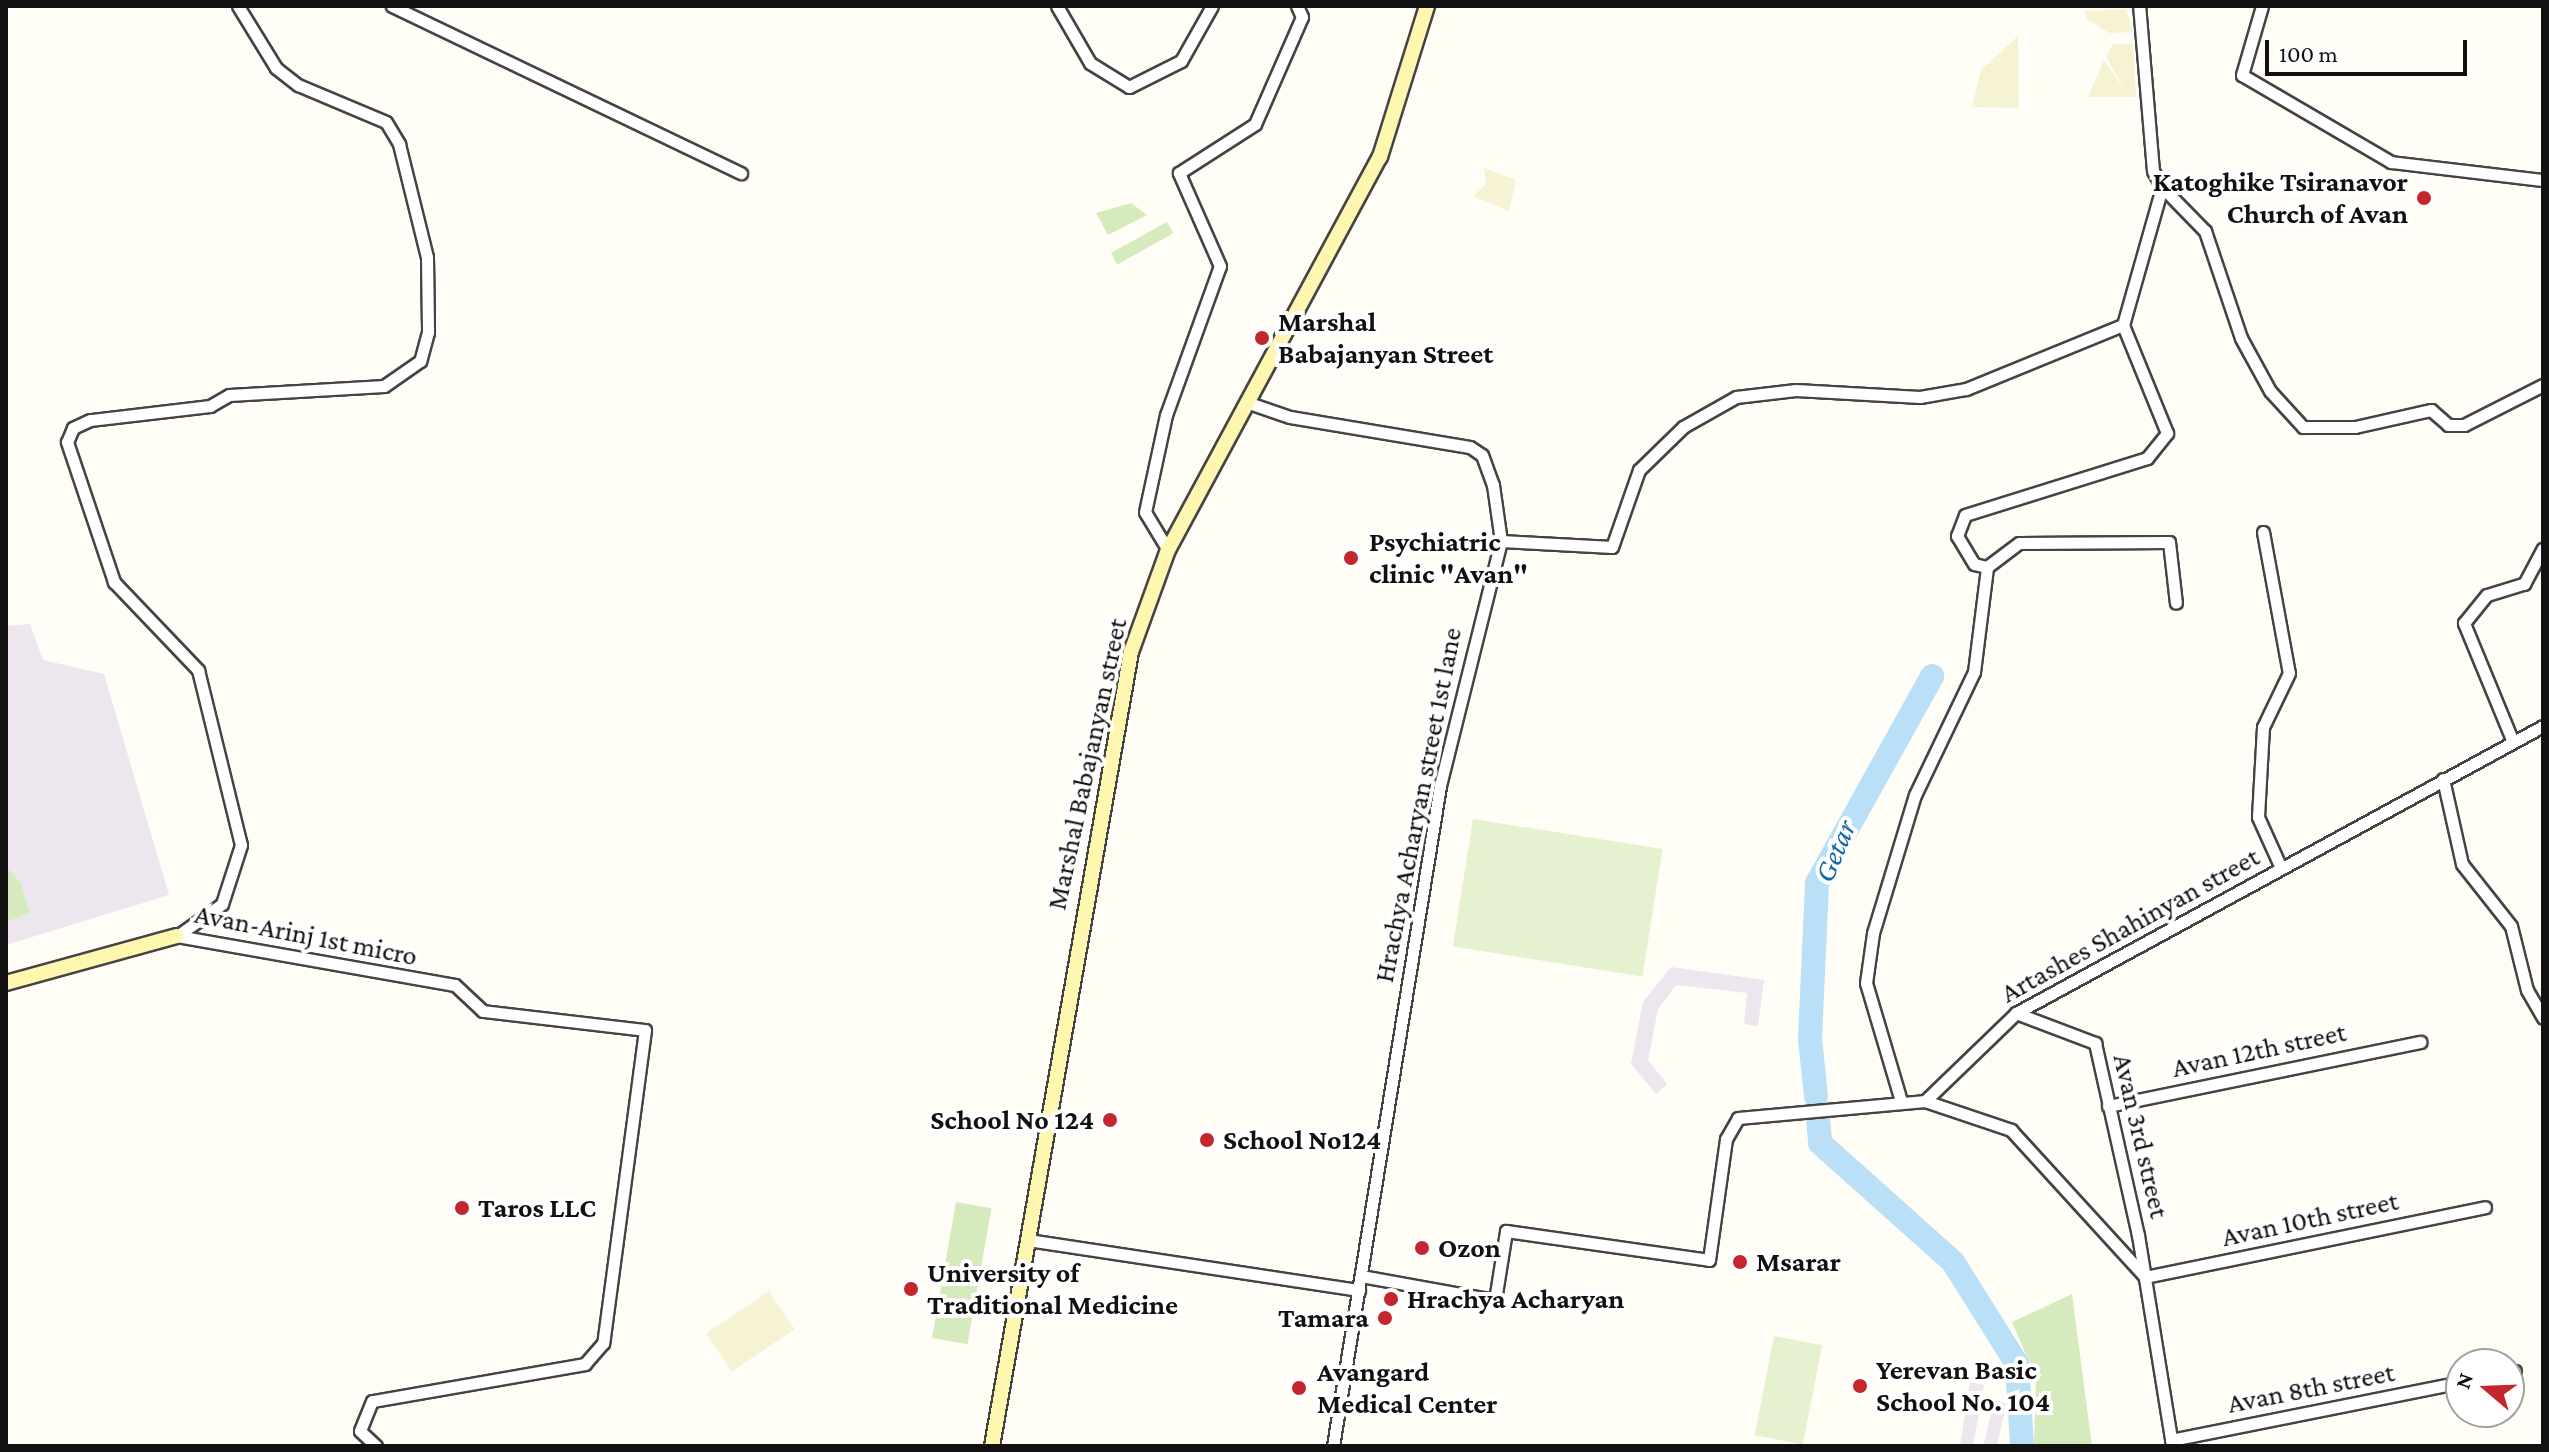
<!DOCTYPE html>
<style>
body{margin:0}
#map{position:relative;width:2549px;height:1452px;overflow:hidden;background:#fffdf5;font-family:"Crimson Pro",serif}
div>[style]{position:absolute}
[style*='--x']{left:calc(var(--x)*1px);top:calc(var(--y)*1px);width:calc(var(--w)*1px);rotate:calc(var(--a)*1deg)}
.industrial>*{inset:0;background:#eee6ef;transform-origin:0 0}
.farmland>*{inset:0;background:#f6f3d4;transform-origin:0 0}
.green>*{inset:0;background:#d5ebbd;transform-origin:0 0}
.round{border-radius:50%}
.pitch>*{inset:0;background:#e6f2cf;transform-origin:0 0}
.river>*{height:24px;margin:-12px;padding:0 12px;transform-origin:12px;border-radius:12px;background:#b9e0f7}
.roads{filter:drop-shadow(2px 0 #444) drop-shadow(-2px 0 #444) drop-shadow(0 2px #444) drop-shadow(0 -2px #444)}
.street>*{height:11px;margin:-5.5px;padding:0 5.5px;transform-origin:5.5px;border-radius:5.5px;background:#fff}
.secondary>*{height:14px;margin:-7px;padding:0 7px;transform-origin:7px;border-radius:7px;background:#fff6b0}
.dots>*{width:22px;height:22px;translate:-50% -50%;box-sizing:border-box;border:4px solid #fff;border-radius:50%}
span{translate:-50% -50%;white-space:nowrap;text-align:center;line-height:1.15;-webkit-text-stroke:8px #fff;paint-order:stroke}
.poi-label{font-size:28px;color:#111;font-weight:700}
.right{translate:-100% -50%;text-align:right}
.left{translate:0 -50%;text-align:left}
.street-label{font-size:28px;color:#111}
.water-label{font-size:30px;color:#1768a6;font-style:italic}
.frame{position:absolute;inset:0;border:8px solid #111;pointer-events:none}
.north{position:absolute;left:2445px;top:1348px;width:80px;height:80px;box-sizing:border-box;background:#fff;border:2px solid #a0a0a0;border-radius:50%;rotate:289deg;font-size:22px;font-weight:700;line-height:32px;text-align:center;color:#111}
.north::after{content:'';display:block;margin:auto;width:28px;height:36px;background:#c4262e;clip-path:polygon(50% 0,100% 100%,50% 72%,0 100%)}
.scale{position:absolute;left:2265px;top:40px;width:202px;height:36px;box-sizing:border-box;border:4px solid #111;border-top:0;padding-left:10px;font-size:24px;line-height:28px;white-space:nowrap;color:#111;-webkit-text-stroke:6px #fff;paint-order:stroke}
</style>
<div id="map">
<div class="industrial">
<div style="clip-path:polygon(30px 624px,43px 660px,104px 674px,169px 895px,6px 945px,6px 626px)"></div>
<div style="clip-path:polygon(1671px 967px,1764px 980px,1758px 1026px,1744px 1024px,1747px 993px,1676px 985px,1658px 1009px,1648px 1060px,1667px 1084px,1656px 1094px,1631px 1064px,1643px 1002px)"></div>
<div style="clip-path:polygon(1970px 1382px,1984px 1385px,1973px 1446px,1960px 1446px)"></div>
<div style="left:1994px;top:1400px;width:13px;height:47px;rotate:13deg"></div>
</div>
<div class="farmland">
<div style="clip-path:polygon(2126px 9px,2133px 32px,2109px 33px,2087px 19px,2085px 11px)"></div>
<div style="clip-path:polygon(2018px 36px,2019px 108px,1972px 107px,1981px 70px)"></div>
<div style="clip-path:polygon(2113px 44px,2133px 44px,2136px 97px,2088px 97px,2104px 60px,2126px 92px,2106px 57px)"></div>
<div style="clip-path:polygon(1484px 168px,1516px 180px,1509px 211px,1473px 196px,1486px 184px)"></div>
<div style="left:769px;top:1291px;width:46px;height:76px;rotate:56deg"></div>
</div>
<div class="green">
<div style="clip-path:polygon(1131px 203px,1147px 215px,1108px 235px,1096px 213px)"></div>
<div style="left:1167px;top:222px;width:13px;height:64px;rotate:61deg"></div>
<div style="clip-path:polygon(6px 867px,21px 883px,30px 913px,6px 922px)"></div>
<div style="left:956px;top:1202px;width:36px;height:138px;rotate:10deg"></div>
<div class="round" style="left:1383px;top:1290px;width:18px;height:18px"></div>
<div style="clip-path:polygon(2072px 1294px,2092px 1446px,2034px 1446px,2036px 1378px,2012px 1322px)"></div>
</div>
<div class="pitch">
<div style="left:1473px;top:819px;width:192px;height:129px;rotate:9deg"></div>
<div style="left:1774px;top:1336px;width:49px;height:101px;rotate:11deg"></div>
</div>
<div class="river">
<div style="--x:1816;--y:1096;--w:57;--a:-96"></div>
<div style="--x:1810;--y:1039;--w:156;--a:-87.4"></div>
<div style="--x:1817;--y:883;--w:237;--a:-60.9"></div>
<div style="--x:1818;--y:1118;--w:25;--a:85"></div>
<div style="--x:1820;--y:1143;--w:178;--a:41.8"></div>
<div style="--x:1953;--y:1262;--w:120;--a:57.9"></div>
<div style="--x:2017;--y:1364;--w:82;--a:86.5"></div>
</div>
<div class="roads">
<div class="street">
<div style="--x:238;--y:6;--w:73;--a:58.5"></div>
<div style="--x:276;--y:68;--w:28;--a:38"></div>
<div style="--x:298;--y:85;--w:95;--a:22.8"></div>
<div style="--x:386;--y:122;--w:26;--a:59"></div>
<div style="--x:399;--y:144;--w:116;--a:76.1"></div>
<div style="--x:427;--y:257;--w:75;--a:89.2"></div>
<div style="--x:428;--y:332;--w:30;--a:105"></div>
<div style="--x:420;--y:361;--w:44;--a:145.2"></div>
<div style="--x:384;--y:386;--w:155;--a:176.7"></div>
<div style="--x:229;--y:395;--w:22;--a:150"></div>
<div style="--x:210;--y:406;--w:121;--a:173.3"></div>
<div style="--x:90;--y:420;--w:19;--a:155"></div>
<div style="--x:73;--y:428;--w:15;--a:113"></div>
<div style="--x:67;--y:442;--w:148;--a:71.4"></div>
<div style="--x:114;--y:582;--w:122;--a:46.3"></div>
<div style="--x:198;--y:670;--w:180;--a:76.2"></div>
<div style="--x:241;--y:845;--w:62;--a:107.9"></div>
<div style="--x:222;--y:904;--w:55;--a:144.6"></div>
<div style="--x:177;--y:936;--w:282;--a:10"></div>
<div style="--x:455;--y:985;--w:38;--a:43"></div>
<div style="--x:483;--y:1011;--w:163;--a:6.7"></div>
<div style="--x:645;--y:1030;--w:316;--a:97.6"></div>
<div style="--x:603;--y:1343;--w:28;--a:131"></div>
<div style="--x:585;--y:1364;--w:216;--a:170.1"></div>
<div style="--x:372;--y:1401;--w:32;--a:112"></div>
<div style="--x:360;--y:1431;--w:22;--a:43"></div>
<div style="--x:392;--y:6;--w:387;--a:25.6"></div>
<div style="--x:1057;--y:6;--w:66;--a:59.9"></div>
<div style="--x:1090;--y:63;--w:46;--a:31.6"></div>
<div style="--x:1129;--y:87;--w:58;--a:-26.6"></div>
<div style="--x:1181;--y:61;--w:63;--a:-60.6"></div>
<div style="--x:2262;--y:6;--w:72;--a:106.2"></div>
<div style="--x:2242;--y:75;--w:173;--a:30.3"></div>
<div style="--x:2391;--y:162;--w:153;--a:6.8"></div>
<div style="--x:2162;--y:187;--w:62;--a:45.7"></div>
<div style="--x:2205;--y:231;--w:113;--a:71.4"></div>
<div style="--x:2241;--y:338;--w:60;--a:61.3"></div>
<div style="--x:2270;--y:391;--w:49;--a:47.5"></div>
<div style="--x:2303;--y:427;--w:52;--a:0"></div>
<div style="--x:2355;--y:427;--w:78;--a:-12.6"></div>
<div style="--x:2431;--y:410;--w:23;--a:41"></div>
<div style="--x:2448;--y:425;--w:16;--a:0"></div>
<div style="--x:2464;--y:425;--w:89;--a:-26.9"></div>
<div style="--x:1249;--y:403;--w:43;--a:18.9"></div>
<div style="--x:1290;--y:417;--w:182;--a:9.5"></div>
<div style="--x:1470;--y:447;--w:14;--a:34"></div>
<div style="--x:1482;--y:455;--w:32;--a:70"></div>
<div style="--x:1493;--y:485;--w:57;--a:81.9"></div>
<div style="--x:1501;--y:541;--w:252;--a:104"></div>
<div style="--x:1440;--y:786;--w:669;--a:99.21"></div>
<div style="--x:2263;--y:532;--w:143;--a:79.6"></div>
<div style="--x:2289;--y:673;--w:60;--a:115.7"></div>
<div style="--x:2263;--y:727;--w:90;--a:93.2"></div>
<div style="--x:2258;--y:817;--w:56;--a:65.7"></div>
<div style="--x:1501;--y:541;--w:111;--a:3.1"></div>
<div style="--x:1612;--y:547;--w:82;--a:-70.7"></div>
<div style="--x:1639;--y:470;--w:62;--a:-44.3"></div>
<div style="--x:1683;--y:427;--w:61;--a:-29.5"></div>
<div style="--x:1736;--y:397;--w:60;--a:-6.7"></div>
<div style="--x:1796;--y:390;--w:124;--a:3.2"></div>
<div style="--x:1920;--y:397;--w:47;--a:-9.9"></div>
<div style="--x:1966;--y:389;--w:170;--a:-22.2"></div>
<div style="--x:2123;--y:325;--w:143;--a:-74.2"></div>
<div style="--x:2162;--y:187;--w:18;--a:-119"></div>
<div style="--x:2153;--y:171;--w:166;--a:-94.8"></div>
<div style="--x:1168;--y:550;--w:44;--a:-121.2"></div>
<div style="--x:1145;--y:512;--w:99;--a:-77.8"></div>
<div style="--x:1166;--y:415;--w:158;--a:-70.1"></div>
<div style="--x:1220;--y:266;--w:102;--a:-113.8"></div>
<div style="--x:1179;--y:173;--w:90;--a:-32.8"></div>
<div style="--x:1255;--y:124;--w:117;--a:-66.3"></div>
<div style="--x:1302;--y:17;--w:12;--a:-114"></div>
<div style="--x:1987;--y:567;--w:13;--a:-167"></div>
<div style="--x:1974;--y:564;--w:33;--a:-121"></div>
<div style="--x:1957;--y:536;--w:22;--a:-69"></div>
<div style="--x:1965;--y:515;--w:191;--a:-17.4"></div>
<div style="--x:2147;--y:458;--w:32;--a:-51"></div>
<div style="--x:2167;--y:433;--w:117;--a:-112.2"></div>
<div style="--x:2513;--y:742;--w:129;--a:-112.4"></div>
<div style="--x:2464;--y:623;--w:36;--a:-51"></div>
<div style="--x:2487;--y:595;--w:39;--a:-17"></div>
<div style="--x:2524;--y:584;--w:40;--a:-62"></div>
<div style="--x:2443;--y:779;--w:87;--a:77.4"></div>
<div style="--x:2462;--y:864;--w:79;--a:51.7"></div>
<div style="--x:2511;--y:926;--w:66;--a:76"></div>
<div style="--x:2527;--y:990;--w:32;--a:60"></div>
<div style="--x:2016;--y:1013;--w:85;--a:20.8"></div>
<div style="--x:2095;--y:1043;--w:197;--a:77.4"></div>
<div style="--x:2138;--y:1235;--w:214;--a:80.8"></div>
<div style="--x:1901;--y:1101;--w:123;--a:-106.5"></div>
<div style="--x:1866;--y:983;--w:50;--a:-82"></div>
<div style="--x:1873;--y:933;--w:144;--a:-73.1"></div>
<div style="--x:1915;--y:795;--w:136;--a:-64.4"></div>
<div style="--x:1974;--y:672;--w:106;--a:-82.9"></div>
<div style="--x:1987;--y:567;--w:40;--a:-37"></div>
<div style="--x:2019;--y:543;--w:150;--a:-0.4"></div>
<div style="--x:2169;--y:542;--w:61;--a:83.5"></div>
<div style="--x:1925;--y:1101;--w:91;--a:18.6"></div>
<div style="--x:2011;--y:1130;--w:199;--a:47.6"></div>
<div style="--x:2145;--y:1277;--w:347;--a:-11.6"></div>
<div style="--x:2108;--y:1106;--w:319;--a:-11.6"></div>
<div style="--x:1028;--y:1240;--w:335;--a:8.6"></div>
<div style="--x:1361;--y:1276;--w:136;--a:10.2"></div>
<div style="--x:1495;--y:1300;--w:70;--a:-80.9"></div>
<div style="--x:1506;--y:1231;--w:205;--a:8.1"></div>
<div style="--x:1709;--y:1260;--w:122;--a:-82"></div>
<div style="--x:1726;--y:1139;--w:24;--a:-60"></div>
<div style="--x:1738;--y:1118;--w:188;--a:-5.2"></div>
<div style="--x:1925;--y:1101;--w:127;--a:-44"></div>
<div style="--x:2016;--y:1013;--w:600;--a:-28.57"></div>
<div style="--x:2509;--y:1372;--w:6;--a:-9"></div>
<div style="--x:2171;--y:1440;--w:296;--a:-11.3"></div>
</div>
<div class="secondary">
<div style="--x:6;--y:983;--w:177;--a:-15.4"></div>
<div style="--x:992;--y:1446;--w:806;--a:-80.07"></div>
<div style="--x:1131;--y:652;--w:109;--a:-70.1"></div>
<div style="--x:1168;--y:550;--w:447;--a:-61.7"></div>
<div style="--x:1380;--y:157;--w:158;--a:-72.7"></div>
</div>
</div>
<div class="dots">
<div style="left:2424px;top:198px;background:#c4262e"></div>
<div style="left:1262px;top:338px;background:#c4262e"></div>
<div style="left:1351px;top:558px;background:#c4262e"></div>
<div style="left:1110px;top:1120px;background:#c4262e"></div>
<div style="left:1207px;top:1140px;background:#c4262e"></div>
<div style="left:462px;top:1208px;background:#c4262e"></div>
<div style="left:1422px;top:1248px;background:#c4262e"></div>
<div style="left:1740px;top:1262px;background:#c4262e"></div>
<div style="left:911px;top:1289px;background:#c4262e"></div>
<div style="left:1391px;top:1299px;background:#c4262e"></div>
<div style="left:1385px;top:1318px;background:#c4262e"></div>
<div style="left:1860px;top:1386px;background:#c4262e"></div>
<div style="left:1299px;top:1388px;background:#c4262e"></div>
</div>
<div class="poi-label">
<span class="right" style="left:2408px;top:198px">Katoghike Tsiranavor<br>Church of Avan</span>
<span class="left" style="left:1278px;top:338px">Marshal<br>Babajanyan Street</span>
<span class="left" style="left:1369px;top:558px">Psychiatric<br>clinic "Avan"</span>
<span class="right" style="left:1094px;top:1120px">School No 124</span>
<span class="left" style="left:1223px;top:1140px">School No124</span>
<span class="left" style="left:478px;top:1208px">Taros LLC</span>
<span class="left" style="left:1438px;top:1248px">Ozon</span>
<span class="left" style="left:1756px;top:1262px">Msarar</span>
<span class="left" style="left:927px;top:1289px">University of<br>Traditional Medicine</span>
<span class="left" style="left:1407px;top:1299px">Hrachya Acharyan</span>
<span class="right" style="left:1369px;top:1318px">Tamara</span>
<span class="left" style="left:1876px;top:1386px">Yerevan Basic<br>School No. 104</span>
<span class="left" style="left:1317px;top:1388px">Avangard<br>Medical Center</span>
</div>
<div class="street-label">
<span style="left:1087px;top:764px;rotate:-78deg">Marshal Babajanyan street</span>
<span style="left:1418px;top:805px;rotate:-79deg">Hrachya Acharyan street 1st lane</span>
<span style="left:2130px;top:925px;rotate:-29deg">Artashes Shahinyan street</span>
<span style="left:306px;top:935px;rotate:11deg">Avan-Arinj 1st micro</span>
<span style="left:2259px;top:1050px;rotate:-12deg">Avan 12th street</span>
<span style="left:2141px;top:1136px;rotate:77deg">Avan 3rd street</span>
<span style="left:2310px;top:1219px;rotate:-12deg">Avan 10th street</span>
<span style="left:2311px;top:1388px;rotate:-11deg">Avan 8th street</span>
</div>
<div class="water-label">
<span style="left:1835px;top:851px;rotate:-67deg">Getar</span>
</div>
<div class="frame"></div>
<div class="north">N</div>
<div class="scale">100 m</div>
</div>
